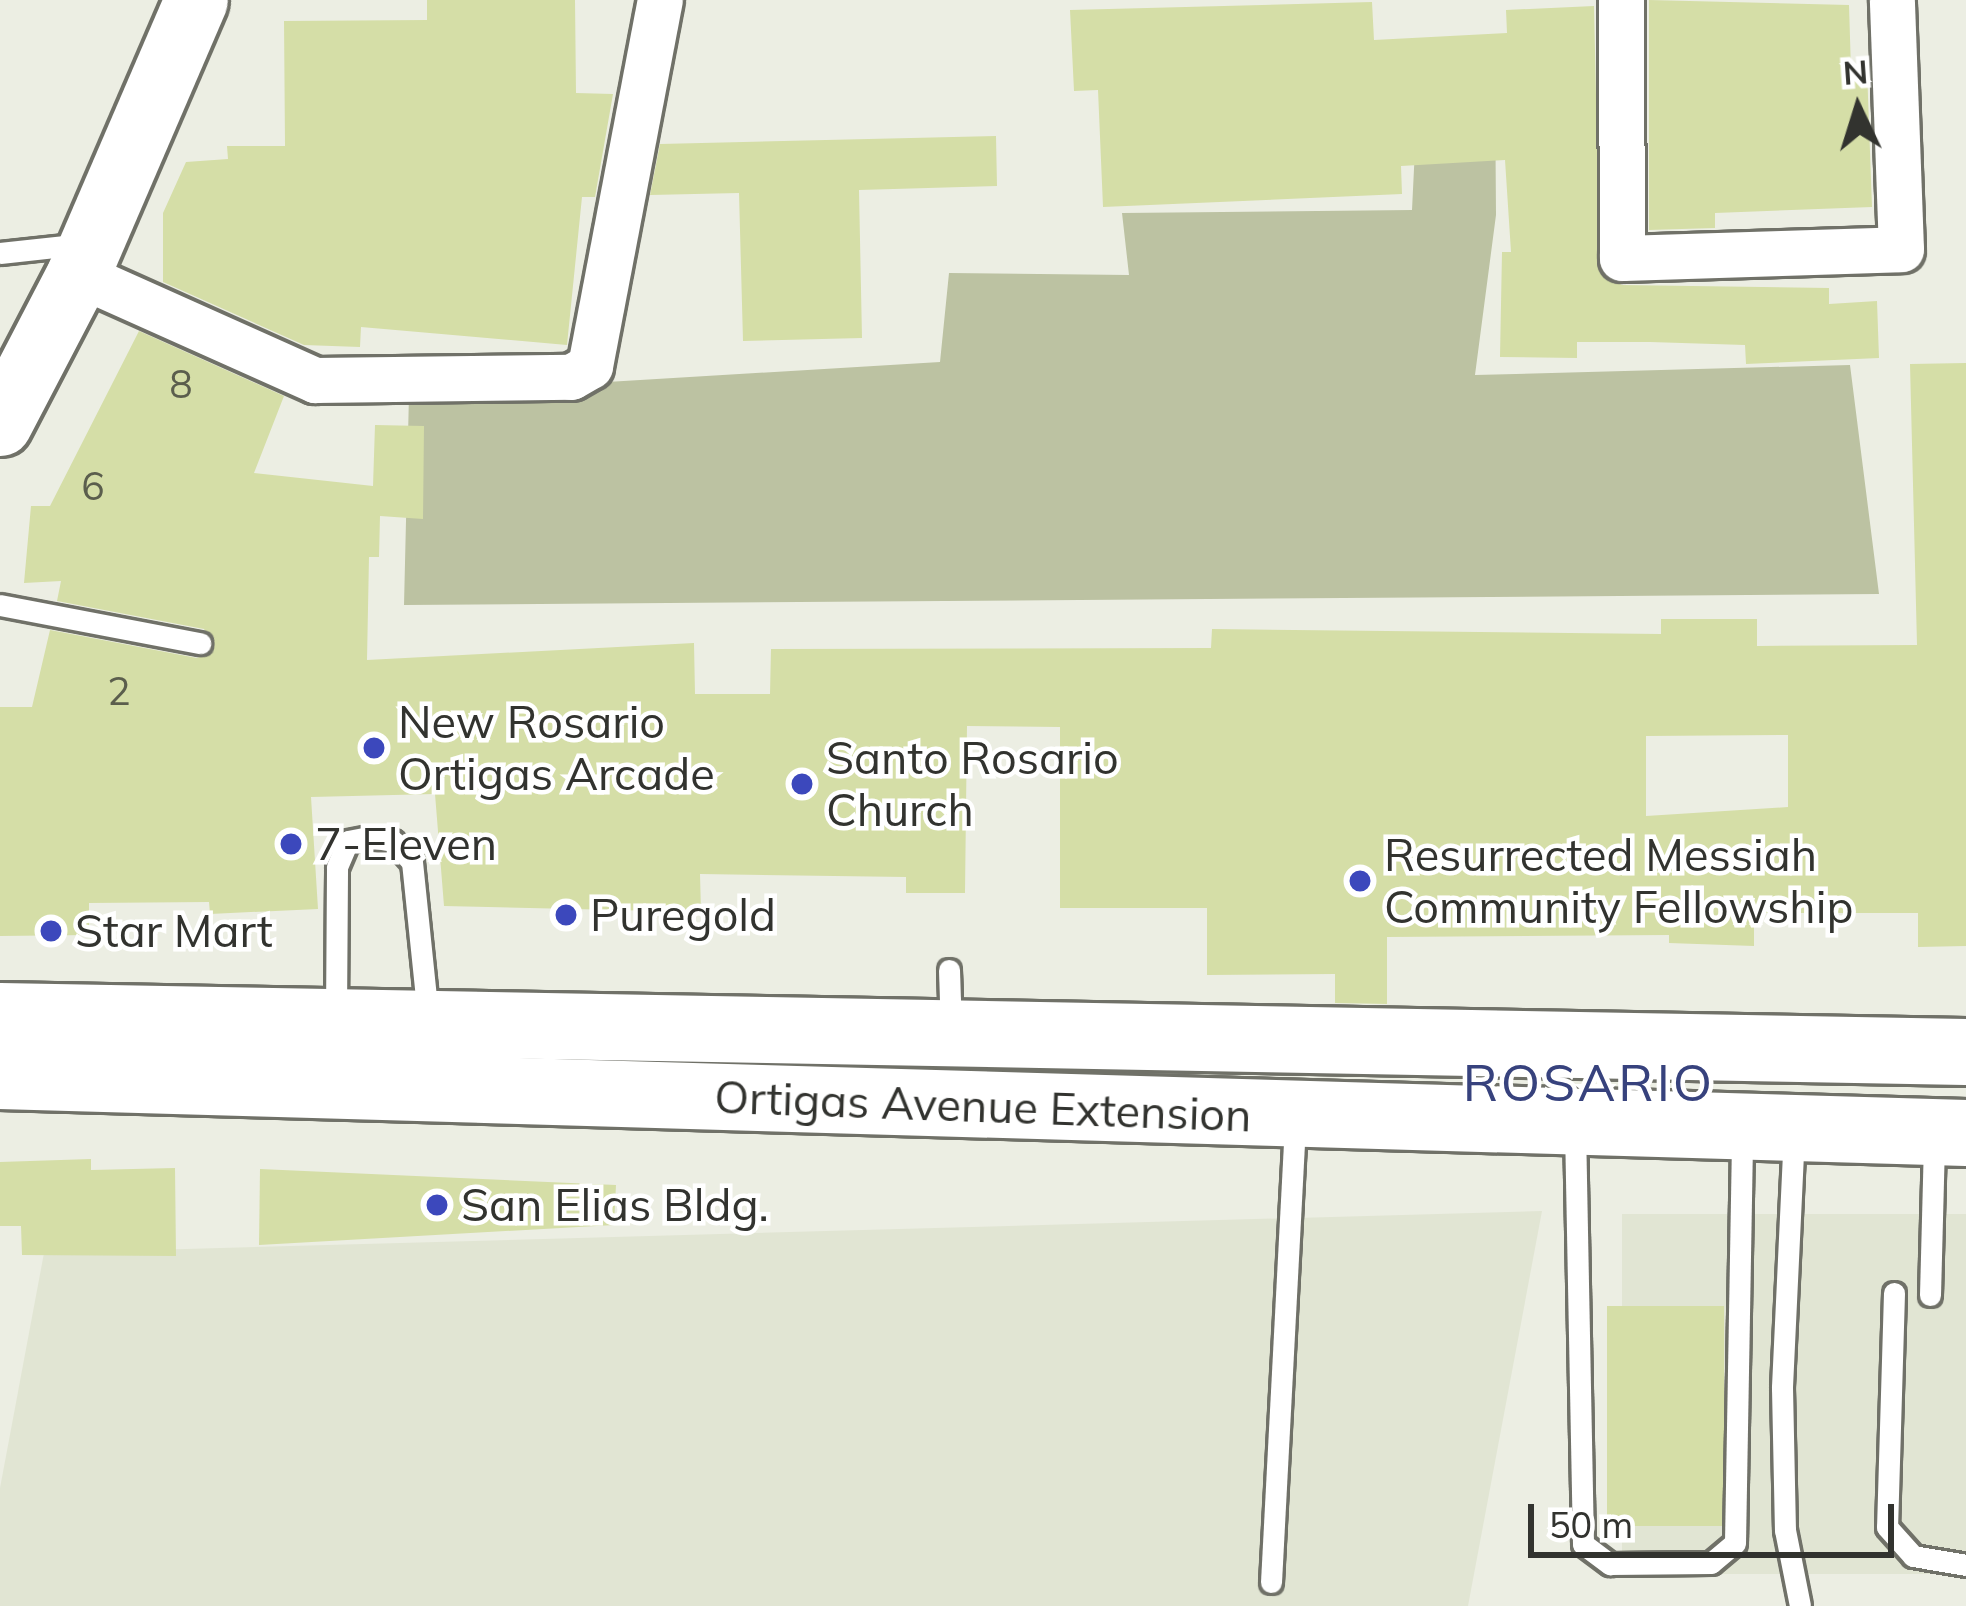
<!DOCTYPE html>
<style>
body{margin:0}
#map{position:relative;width:1966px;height:1606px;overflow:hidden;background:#eceee3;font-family:Mulish,sans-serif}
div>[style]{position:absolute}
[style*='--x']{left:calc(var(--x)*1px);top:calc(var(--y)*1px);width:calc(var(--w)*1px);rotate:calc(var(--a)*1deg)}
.built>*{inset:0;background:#e1e5d3;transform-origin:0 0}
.green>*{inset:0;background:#bcc2a2}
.building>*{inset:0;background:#d5dea7;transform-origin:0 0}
.roads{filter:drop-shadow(3px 0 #707168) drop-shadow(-3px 0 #707168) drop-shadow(0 3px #707168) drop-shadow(0 -3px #707168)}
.lane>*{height:21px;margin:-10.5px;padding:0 10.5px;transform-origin:10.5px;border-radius:10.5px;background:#fff}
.street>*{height:45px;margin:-22.5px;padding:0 22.5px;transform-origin:22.5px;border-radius:22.5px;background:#fff}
.secondary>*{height:63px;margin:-31.5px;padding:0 31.5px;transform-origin:31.5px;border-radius:31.5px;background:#fff}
.primary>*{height:66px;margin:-33px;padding:0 33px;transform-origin:33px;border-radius:33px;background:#fff}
.dots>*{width:33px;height:33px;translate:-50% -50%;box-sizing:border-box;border:6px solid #fff;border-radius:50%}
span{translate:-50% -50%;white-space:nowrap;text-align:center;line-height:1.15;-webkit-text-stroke:9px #fff;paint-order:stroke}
.number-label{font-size:39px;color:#5b5e4d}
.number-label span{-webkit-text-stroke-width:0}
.poi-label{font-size:45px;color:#32332f}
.left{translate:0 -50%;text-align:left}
.street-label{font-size:45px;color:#32332f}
.quarter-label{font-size:51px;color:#37427d;letter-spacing:3px}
.north{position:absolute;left:1798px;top:48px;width:120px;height:120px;-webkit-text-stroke:9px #fff;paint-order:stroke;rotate:356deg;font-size:33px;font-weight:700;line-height:48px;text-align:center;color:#32332f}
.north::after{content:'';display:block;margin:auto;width:42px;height:54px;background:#32332f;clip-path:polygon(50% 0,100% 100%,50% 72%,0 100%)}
.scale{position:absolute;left:1528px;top:1504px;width:366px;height:54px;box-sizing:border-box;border:6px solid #32332f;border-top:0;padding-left:15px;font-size:36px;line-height:42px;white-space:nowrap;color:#32332f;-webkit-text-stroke:9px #fff;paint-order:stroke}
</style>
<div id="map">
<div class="built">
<div style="clip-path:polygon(1542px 1211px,1468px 1606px,0 1606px,0 1488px,44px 1253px)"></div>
<div style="left:1622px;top:1214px;width:344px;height:360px"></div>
</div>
<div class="green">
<div style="clip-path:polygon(1495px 81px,1496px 215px,1475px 375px,1850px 365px,1879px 594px,404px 605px,409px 394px,940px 362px,949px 273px,1129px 275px,1122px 213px,1412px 210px,1418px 86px)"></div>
</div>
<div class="building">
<div style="clip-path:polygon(427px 0,575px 0,576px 93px,613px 94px,595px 197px,582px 197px,567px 345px,361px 327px,360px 347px,304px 345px,163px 282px,163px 213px,186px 162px,228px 159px,227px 146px,285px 146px,284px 21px,427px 20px)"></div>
<div style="clip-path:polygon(1649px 0,1849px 5px,1851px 70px,1867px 69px,1872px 207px,1715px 213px,1715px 228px,1649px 230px)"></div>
<div style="clip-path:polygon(1372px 2px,1374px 40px,1507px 33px,1506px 10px,1594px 6px,1600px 273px,1622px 285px,1829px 288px,1829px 304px,1877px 301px,1879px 358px,1746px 364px,1745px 345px,1650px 342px,1577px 342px,1577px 358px,1500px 357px,1502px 252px,1511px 252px,1505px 160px,1401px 166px,1402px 194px,1103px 207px,1098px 90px,1074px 91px,1070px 10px)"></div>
<div style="clip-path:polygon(996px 136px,997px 186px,859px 190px,862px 338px,743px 341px,739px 193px,650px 195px,660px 144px)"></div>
<div style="clip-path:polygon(evenodd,139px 331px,284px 396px,254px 473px,373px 486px,375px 425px,424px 426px,423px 519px,380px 516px,379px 557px,369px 557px,367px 660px,694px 643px,695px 694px,770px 694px,771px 649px,1211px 648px,1212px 629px,1661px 634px,1661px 619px,1757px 619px,1757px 646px,1917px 645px,1910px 364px,1966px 363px,1966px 946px,1918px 947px,1918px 913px,1754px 913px,1754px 946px,1669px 943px,1669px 935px,1387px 937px,1387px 1004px,1335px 1003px,1335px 974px,1207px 975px,1207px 908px,1060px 908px,1060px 727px,967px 726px,965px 893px,906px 893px,906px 877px,700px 874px,701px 912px,444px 906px,435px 794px,311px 797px,318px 909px,210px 914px,209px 902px,89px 903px,89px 935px,0 936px,0 707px,32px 707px,50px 630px,197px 658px,214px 647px,204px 629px,57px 601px,61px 581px,24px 583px,31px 506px,50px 506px,139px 331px,1788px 735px,1788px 807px,1646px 816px,1646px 736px,1788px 735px)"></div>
<div style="clip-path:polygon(91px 1159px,91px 1170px,175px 1168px,176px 1256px,22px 1255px,21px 1226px,0 1226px,0 1162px)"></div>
<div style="clip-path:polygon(260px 1169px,616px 1185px,614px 1225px,259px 1245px)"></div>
<div style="left:1607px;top:1306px;width:117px;height:220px"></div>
</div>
<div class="roads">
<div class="lane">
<div style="--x:0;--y:253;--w:83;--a:-6.2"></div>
<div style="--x:0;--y:605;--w:204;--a:10.8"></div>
<div style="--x:949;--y:970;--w:60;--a:88.1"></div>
<div style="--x:336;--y:1015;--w:148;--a:-89.6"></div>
<div style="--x:337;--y:867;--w:28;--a:-67"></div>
<div style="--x:348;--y:841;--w:21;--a:-11"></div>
<div style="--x:369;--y:837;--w:24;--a:9"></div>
<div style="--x:393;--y:841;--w:28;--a:48"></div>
<div style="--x:412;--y:862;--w:156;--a:84.1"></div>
<div style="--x:1575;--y:1127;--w:417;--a:88.9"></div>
<div style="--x:1583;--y:1544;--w:34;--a:37"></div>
<div style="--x:1610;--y:1564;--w:101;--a:-0.6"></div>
<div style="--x:1711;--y:1563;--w:31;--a:-40"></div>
<div style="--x:1735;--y:1543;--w:409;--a:-89"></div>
<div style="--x:1794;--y:1132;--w:256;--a:92.7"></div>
<div style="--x:1782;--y:1388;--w:142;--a:88.8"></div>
<div style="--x:1785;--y:1530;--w:77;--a:78.8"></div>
<div style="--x:1894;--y:1293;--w:234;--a:91.7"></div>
<div style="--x:1887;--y:1527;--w:39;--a:48"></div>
<div style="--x:1913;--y:1556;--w:54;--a:9.6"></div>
<div style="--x:1930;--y:1295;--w:157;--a:-88.5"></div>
<div style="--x:1271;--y:1582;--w:462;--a:-87"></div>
</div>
<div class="street">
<div style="--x:1621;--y:0;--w:258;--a:89.8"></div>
<div style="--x:1622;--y:258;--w:279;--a:-1.8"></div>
<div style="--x:1901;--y:249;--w:249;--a:-92.1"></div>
<div style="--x:78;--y:274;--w:260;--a:24.1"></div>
<div style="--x:315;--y:380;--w:256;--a:-0.7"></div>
<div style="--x:571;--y:377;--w:22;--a:-30"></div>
<div style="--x:590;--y:366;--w:373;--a:-79.2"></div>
</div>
<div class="secondary">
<div style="--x:0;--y:424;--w:169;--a:-62.5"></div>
<div style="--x:78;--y:274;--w:298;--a:-66.7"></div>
</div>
<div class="primary">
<div style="--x:0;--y:1016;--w:1966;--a:1.05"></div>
<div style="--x:0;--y:1076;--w:1967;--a:1.66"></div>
</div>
</div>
<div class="dots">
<div style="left:374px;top:748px;background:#3c48bc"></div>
<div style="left:802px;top:784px;background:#3c48bc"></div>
<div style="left:291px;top:844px;background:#3c48bc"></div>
<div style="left:1360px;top:881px;background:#3c48bc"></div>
<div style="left:566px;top:915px;background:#3c48bc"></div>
<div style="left:51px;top:931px;background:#3c48bc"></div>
<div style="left:437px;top:1205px;background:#3c48bc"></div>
</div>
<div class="number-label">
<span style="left:181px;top:384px">8</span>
<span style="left:93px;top:486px">6</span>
<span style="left:119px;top:691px">2</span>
</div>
<div class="poi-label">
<span class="left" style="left:398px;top:748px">New Rosario<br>Ortigas Arcade</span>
<span class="left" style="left:826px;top:784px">Santo Rosario<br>Church</span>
<span class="left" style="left:315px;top:844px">7-Eleven</span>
<span class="left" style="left:1384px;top:881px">Resurrected Messiah<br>Community Fellowship</span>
<span class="left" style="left:590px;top:915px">Puregold</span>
<span class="left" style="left:75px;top:931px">Star Mart</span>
<span class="left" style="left:461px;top:1205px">San Elias Bldg.</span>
</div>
<div class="street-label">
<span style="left:983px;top:1106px;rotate:2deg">Ortigas Avenue Extension</span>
</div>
<div class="quarter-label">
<span style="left:1589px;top:1082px">ROSARIO</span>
</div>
<div class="north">N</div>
<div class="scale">50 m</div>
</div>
